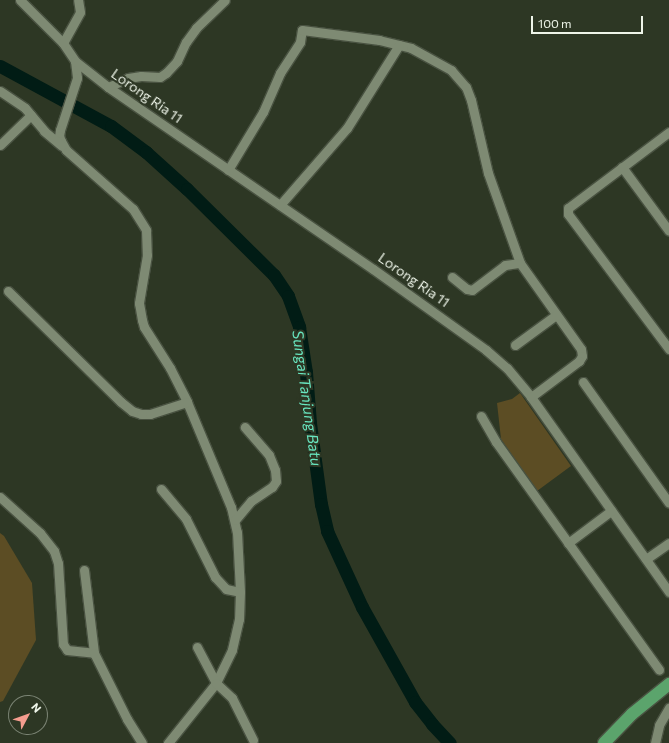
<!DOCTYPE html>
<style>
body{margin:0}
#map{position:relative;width:669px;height:743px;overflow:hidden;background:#2d3724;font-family:Commissioner,sans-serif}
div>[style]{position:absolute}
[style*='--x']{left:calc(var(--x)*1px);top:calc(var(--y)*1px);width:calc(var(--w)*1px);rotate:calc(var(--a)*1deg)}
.green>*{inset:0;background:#5c4d24}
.river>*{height:13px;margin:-6.5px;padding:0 6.5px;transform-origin:6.5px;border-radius:6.5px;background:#011c15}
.roads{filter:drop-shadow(1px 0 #495241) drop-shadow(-1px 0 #495241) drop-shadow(0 1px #495241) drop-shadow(0 -1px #495241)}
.minor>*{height:9px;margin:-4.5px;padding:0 4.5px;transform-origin:4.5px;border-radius:4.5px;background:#7e8a73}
.major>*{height:12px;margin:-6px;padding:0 6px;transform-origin:6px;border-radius:6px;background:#5ba46c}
span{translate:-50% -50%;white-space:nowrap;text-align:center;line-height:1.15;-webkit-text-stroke:4px #2d3724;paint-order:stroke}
.street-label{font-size:14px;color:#eef5e9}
.water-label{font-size:15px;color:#68e5bf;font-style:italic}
.north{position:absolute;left:8px;top:695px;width:40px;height:40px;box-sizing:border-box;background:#2d3724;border:1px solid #7a8373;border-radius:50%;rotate:49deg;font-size:11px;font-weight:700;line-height:16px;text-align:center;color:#eef5e9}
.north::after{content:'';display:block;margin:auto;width:14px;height:18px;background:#f59d8f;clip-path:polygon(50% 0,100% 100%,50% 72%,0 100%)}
.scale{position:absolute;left:531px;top:16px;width:112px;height:18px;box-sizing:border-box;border:2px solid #eef5e9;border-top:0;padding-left:5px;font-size:12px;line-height:14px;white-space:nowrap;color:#eef5e9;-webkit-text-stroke:3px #2d3724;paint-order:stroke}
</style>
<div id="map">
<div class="green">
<div style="clip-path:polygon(520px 393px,571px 466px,537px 491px,501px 439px,497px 403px,512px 399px)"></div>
<div style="clip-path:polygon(0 533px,4px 536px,32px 583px,36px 640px,3px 701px,0 702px)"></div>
</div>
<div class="river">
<div style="--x:0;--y:66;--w:126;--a:28.4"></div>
<div style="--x:111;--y:126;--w:44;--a:36.6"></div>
<div style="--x:146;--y:152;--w:55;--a:42.1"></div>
<div style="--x:187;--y:189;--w:122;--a:44.7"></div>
<div style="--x:274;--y:275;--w:25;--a:56"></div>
<div style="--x:288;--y:296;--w:33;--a:70"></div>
<div style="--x:299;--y:327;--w:46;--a:81.2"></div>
<div style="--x:306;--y:372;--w:51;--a:85.5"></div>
<div style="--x:310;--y:423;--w:82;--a:82.3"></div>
<div style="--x:321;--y:504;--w:28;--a:77"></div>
<div style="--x:327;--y:531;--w:84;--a:65.3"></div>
<div style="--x:362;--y:607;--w:109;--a:60.8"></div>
<div style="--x:415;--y:702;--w:28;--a:52"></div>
<div style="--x:432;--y:724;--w:26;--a:47"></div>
</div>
<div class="roads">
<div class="minor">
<div style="--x:20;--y:0;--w:61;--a:45"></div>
<div style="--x:63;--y:43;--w:22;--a:56"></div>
<div style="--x:75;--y:61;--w:17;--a:83"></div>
<div style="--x:77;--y:78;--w:55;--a:108.1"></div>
<div style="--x:60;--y:130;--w:6;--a:99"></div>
<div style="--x:59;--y:136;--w:5;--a:68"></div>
<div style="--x:61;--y:141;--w:10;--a:61"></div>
<div style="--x:66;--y:150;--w:89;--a:41.4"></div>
<div style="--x:133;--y:209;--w:25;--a:58"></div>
<div style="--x:146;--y:230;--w:25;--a:88"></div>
<div style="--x:147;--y:255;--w:49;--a:99.5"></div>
<div style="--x:139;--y:303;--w:17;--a:80"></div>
<div style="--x:142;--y:320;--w:7;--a:74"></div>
<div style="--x:144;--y:327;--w:49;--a:57.6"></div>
<div style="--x:170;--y:368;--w:38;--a:63"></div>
<div style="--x:187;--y:402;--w:114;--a:67.3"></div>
<div style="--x:231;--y:507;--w:26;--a:77"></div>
<div style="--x:237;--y:532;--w:60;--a:87.1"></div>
<div style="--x:240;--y:592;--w:27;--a:92"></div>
<div style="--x:239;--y:619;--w:32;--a:103"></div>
<div style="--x:232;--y:650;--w:37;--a:116"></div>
<div style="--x:216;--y:683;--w:77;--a:128.7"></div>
<div style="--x:63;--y:43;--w:35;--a:-61"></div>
<div style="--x:80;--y:12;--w:12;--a:-99"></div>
<div style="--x:75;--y:61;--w:42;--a:38.2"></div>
<div style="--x:108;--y:87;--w:321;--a:34.5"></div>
<div style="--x:373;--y:269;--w:139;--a:35.6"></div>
<div style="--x:486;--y:350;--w:28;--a:41"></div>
<div style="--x:507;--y:368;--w:38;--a:50"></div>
<div style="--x:531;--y:397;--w:239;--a:54.7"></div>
<div style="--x:108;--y:87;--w:22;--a:-24"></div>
<div style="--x:128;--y:78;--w:13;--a:-9"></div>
<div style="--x:141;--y:76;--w:19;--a:3"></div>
<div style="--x:160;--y:77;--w:7;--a:-34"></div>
<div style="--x:166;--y:73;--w:16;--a:-47"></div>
<div style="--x:177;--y:61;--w:21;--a:-65"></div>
<div style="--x:186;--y:42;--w:17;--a:-54"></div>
<div style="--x:196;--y:28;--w:40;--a:-44"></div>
<div style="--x:0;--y:91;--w:30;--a:34"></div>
<div style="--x:25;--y:108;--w:30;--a:50"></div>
<div style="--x:44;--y:131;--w:23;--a:40"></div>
<div style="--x:669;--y:132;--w:126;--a:143"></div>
<div style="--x:568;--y:208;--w:6;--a:90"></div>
<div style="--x:568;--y:214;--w:169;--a:53.2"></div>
<div style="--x:0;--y:145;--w:43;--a:-44.1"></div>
<div style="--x:622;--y:167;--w:79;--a:53.7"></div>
<div style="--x:228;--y:170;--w:68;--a:-58.9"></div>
<div style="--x:263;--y:112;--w:43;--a:-66.4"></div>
<div style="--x:280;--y:73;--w:37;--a:-57"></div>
<div style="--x:300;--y:42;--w:12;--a:-81"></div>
<div style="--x:302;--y:30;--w:78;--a:7.4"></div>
<div style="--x:379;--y:40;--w:33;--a:14"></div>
<div style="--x:411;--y:48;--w:46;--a:28.8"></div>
<div style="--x:451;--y:70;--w:23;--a:49"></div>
<div style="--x:466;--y:87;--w:14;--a:69"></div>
<div style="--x:471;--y:100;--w:75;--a:76.9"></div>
<div style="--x:488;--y:173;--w:96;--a:70.4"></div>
<div style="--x:520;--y:263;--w:105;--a:54.7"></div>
<div style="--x:581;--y:349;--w:7;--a:82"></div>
<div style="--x:582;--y:356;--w:6;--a:121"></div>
<div style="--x:579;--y:361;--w:60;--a:143.1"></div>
<div style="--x:280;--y:205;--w:102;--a:-49"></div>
<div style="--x:347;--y:128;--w:98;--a:-57.9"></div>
<div style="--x:452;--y:277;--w:19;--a:39"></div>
<div style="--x:467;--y:289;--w:5;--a:11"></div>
<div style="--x:472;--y:290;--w:41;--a:-37.1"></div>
<div style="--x:505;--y:265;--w:15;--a:-8"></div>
<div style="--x:8;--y:291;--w:158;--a:44.5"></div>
<div style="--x:121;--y:402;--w:14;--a:39"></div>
<div style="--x:132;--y:411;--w:9;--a:18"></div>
<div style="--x:141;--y:414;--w:9;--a:0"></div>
<div style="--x:150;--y:414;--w:39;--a:-18"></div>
<div style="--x:515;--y:345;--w:51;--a:-36.2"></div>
<div style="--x:583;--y:382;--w:148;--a:54.6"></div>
<div style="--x:481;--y:416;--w:30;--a:60"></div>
<div style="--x:496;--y:442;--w:280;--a:54.4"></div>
<div style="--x:161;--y:489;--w:39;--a:50"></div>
<div style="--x:186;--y:519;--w:65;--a:63.4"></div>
<div style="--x:215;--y:577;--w:16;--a:47"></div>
<div style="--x:226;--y:589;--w:14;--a:12"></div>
<div style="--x:0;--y:497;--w:54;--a:42"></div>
<div style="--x:40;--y:533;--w:23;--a:52"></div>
<div style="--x:54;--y:551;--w:13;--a:72"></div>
<div style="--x:58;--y:563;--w:81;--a:86.5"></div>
<div style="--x:63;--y:644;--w:7;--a:56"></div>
<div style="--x:67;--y:650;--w:27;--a:6"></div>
<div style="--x:235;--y:520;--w:25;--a:-50"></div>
<div style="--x:251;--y:501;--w:25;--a:-34"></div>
<div style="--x:272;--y:487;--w:7;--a:-56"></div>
<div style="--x:276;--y:481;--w:11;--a:-95"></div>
<div style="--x:275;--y:470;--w:16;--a:-112"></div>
<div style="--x:269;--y:455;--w:37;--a:-131"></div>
<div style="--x:568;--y:543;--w:54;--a:-36.7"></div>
<div style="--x:646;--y:559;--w:28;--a:-35"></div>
<div style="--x:84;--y:570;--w:84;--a:83.1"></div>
<div style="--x:94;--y:653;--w:74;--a:63.4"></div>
<div style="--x:127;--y:719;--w:28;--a:58"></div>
<div style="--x:197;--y:647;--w:41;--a:62.2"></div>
<div style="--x:216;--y:683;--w:22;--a:43"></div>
<div style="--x:232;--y:698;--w:47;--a:63.4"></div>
<div style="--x:655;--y:743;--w:18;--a:-77"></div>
<div style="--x:659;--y:725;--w:20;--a:-60"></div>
</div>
<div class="major">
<div style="--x:604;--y:743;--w:40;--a:-46"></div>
<div style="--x:632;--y:714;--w:48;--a:-39"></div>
</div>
</div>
<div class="street-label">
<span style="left:147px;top:96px;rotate:35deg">Lorong Ria 11</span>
<span style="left:414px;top:280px;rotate:35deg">Lorong Ria 11</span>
</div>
<div class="water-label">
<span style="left:307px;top:398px;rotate:82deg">Sungai Tanjung Batu</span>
</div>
<div class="north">N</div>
<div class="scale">100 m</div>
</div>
